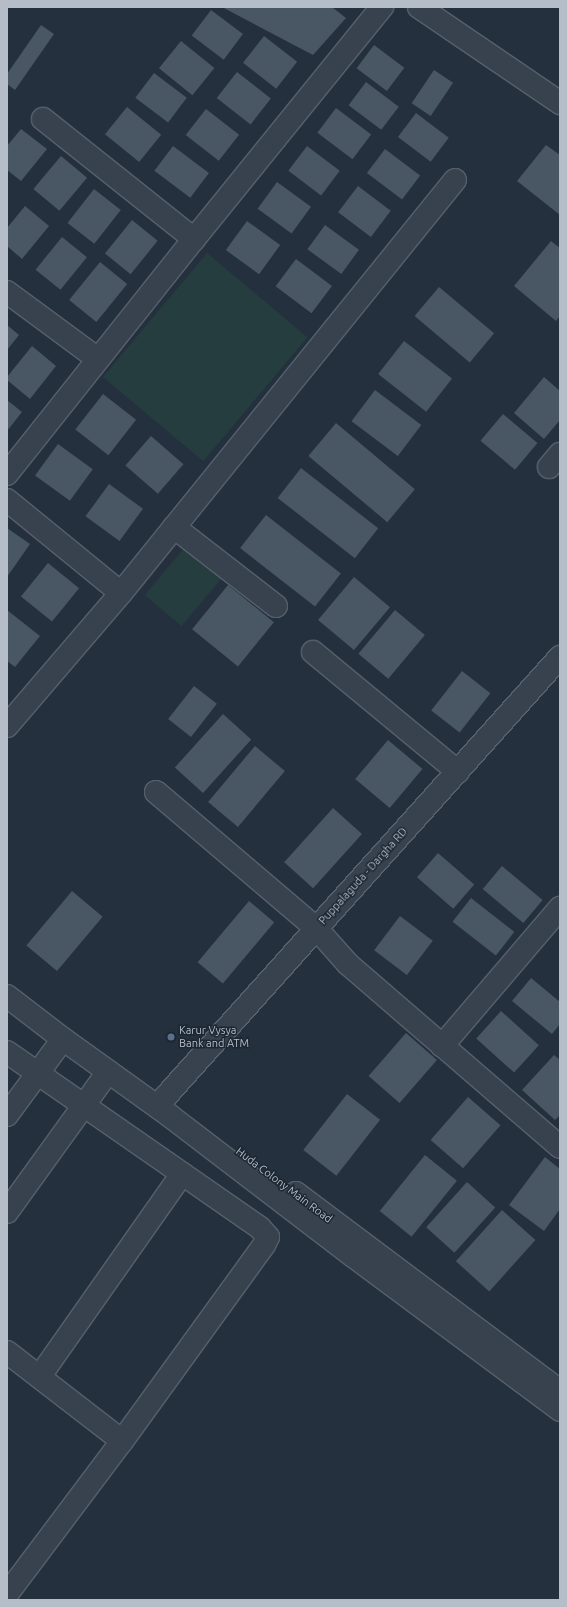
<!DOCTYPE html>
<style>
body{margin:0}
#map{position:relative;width:567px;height:1607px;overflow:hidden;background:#24303e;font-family:Ubuntu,sans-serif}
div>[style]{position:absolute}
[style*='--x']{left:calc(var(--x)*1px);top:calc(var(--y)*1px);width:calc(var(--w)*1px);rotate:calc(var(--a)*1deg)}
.green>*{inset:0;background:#263d3f;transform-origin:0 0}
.building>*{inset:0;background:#495664;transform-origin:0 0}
.roads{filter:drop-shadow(1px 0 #56606c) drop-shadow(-1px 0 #56606c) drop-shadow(0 1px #56606c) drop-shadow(0 -1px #56606c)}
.minor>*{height:22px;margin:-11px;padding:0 11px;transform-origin:11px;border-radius:11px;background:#38424e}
.dots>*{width:11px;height:11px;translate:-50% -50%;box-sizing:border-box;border:2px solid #1d2733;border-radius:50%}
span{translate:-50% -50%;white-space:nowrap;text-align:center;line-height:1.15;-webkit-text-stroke:3px #1d2733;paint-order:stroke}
.street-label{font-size:11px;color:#b5bdc9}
.poi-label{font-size:11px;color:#b5bdc9}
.left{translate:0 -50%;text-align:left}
.frame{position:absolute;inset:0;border:8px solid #b5bdc9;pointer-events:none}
</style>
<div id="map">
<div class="green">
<div style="left:207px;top:253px;width:131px;height:162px;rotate:40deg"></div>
<div style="left:191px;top:540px;width:48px;height:72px;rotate:40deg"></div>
</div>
<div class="building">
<div style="clip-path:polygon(222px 7px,332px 7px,346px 18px,313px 55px)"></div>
<div style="left:211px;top:10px;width:40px;height:32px;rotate:37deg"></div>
<div style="clip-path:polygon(41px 25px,54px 34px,15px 90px,7px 84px,7px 74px)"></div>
<div style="left:264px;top:36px;width:42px;height:34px;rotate:38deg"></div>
<div style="left:181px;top:41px;width:43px;height:35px;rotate:39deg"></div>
<div style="left:374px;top:45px;width:38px;height:29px;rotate:37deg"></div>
<div style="left:434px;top:70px;width:23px;height:40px;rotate:34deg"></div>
<div style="left:237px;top:72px;width:43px;height:33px;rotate:38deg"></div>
<div style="left:154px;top:73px;width:41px;height:31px;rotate:37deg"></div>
<div style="left:366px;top:82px;width:41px;height:29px;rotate:37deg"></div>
<div style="left:127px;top:107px;width:44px;height:35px;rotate:39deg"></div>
<div style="left:336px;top:108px;width:44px;height:31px;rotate:37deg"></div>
<div style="left:206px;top:109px;width:42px;height:33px;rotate:38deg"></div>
<div style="left:416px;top:113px;width:41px;height:30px;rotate:37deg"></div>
<div style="clip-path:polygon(21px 129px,47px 149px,21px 181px,7px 170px,7px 146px)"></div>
<div style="clip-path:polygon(546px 145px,560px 155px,560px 215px,517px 181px)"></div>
<div style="left:173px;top:146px;width:45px;height:31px;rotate:37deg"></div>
<div style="left:307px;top:146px;width:41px;height:31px;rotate:37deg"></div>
<div style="left:385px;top:149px;width:44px;height:30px;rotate:37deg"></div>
<div style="left:61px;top:156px;width:34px;height:43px;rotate:40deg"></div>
<div style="left:277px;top:182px;width:42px;height:33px;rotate:36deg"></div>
<div style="left:358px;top:186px;width:41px;height:33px;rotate:37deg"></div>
<div style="left:94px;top:189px;width:34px;height:43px;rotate:38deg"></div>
<div style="clip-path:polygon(25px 206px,49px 226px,22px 259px,7px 246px,7px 228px)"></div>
<div style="left:132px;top:220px;width:33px;height:43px;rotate:39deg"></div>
<div style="left:247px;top:221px;width:41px;height:36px;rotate:36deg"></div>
<div style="left:325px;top:225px;width:42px;height:30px;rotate:36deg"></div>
<div style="left:62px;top:237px;width:32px;height:42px;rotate:39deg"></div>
<div style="clip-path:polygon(551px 241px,560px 248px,560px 316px,556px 321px,514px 286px)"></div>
<div style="left:296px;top:259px;width:45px;height:34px;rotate:37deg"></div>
<div style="left:100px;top:262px;width:35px;height:49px;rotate:39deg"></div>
<div style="left:439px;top:287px;width:72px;height:38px;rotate:40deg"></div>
<div style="clip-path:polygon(7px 325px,19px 335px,7px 350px)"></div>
<div style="left:404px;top:341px;width:61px;height:42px;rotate:38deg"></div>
<div style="clip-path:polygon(32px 346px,56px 366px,30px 399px,7px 380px,7px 377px)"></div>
<div style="clip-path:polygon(544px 377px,560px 391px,560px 420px,544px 439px,514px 413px)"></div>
<div style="left:375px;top:390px;width:58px;height:39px;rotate:37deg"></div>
<div style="left:103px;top:394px;width:42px;height:45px;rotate:38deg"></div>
<div style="clip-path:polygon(7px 400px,22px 412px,7px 431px)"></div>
<div style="left:503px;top:414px;width:45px;height:35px;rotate:40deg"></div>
<div style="left:336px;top:423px;width:103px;height:43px;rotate:40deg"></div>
<div style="left:151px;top:436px;width:43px;height:39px;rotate:41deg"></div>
<div style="left:58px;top:444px;width:43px;height:39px;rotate:36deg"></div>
<div style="left:301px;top:468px;width:98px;height:38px;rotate:38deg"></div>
<div style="left:109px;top:484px;width:42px;height:40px;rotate:36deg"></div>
<div style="left:266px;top:515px;width:95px;height:42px;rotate:38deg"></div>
<div style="clip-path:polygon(7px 528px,30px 544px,7px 577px)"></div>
<div style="left:48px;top:563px;width:40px;height:43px;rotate:39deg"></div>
<div style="left:354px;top:577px;width:47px;height:56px;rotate:40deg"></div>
<div style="left:228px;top:585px;width:59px;height:57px;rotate:39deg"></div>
<div style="clip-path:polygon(7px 610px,40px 636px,15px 667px,7px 661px)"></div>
<div style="left:395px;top:610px;width:39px;height:57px;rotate:40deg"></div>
<div style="left:462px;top:671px;width:36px;height:50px;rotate:38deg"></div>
<div style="left:194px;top:686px;width:29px;height:42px;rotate:38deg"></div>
<div style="left:223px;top:714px;width:38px;height:72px;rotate:42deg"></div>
<div style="left:388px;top:740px;width:45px;height:51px;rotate:40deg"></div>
<div style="left:255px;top:746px;width:39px;height:73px;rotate:40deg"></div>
<div style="left:333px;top:808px;width:39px;height:73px;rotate:42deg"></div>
<div style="left:438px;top:853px;width:48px;height:32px;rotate:41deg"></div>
<div style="left:502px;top:866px;width:53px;height:30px;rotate:40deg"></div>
<div style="left:72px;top:891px;width:40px;height:71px;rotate:40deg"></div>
<div style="left:471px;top:898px;width:55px;height:30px;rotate:38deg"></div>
<div style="left:249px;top:901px;width:33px;height:80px;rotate:40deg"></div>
<div style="left:400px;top:916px;width:41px;height:43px;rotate:37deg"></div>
<div style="clip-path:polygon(531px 978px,560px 1002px,560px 1024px,552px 1034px,512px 1001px)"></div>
<div style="left:501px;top:1011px;width:51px;height:37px;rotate:42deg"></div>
<div style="left:406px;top:1033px;width:41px;height:57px;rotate:41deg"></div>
<div style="clip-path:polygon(554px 1055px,560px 1060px,560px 1115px,555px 1120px,522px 1090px)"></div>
<div style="left:347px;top:1094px;width:42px;height:71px;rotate:38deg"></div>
<div style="left:468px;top:1097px;width:43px;height:57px;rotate:41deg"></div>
<div style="left:425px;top:1155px;width:41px;height:72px;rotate:39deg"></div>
<div style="clip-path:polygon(545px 1157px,560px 1169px,560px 1209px,544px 1231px,509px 1205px)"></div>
<div style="left:467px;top:1182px;width:38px;height:61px;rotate:42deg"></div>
<div style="left:502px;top:1210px;width:45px;height:69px;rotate:42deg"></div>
</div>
<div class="roads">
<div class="minor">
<div style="--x:419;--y:7;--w:171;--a:34.2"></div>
<div style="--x:43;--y:119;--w:193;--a:38.5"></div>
<div style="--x:7;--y:292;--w:113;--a:36.4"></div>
<div style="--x:549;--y:467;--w:17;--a:-50"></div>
<div style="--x:7;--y:474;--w:300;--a:-51.5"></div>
<div style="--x:194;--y:239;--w:299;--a:-51"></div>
<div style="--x:7;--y:500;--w:147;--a:39.2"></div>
<div style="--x:174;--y:527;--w:129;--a:37.8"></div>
<div style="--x:313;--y:652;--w:188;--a:39.6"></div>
<div style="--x:7;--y:726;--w:175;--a:-49.4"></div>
<div style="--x:121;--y:593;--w:531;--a:-51.04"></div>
<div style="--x:156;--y:792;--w:210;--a:40.4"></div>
<div style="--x:316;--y:928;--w:48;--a:48.4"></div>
<div style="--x:348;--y:964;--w:280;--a:40.8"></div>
<div style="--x:7;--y:996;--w:71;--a:37.5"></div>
<div style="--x:63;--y:1039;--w:132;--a:35.7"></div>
<div style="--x:170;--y:1116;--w:230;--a:37.4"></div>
<div style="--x:353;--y:1256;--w:258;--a:36.6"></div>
<div style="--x:442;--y:1046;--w:182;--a:-49.5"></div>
<div style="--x:7;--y:1052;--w:308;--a:34.8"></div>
<div style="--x:260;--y:1228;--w:12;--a:48"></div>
<div style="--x:268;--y:1237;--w:9;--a:117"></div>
<div style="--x:264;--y:1245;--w:242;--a:125.9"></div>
<div style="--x:122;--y:1441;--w:191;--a:126.9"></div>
<div style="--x:158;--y:1107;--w:14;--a:-54"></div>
<div style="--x:166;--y:1096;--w:590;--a:-48.09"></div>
<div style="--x:7;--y:1115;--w:94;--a:-53.6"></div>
<div style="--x:296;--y:1193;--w:330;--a:36.9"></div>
<div style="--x:7;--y:1212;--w:173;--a:-54.2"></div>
<div style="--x:7;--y:1352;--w:145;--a:37.7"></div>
<div style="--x:40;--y:1376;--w:247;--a:-54.9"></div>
</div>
</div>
<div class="dots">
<div style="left:171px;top:1037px;background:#5c6f8a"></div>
</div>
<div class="street-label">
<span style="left:363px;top:876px;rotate:-48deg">Puppalaguda - Dargha RD</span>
<span style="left:284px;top:1185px;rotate:37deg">Huda Colony Main Road</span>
</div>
<div class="poi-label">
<span class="left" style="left:179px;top:1037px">Karur Vysya<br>Bank and ATM</span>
</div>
<div class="frame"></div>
</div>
